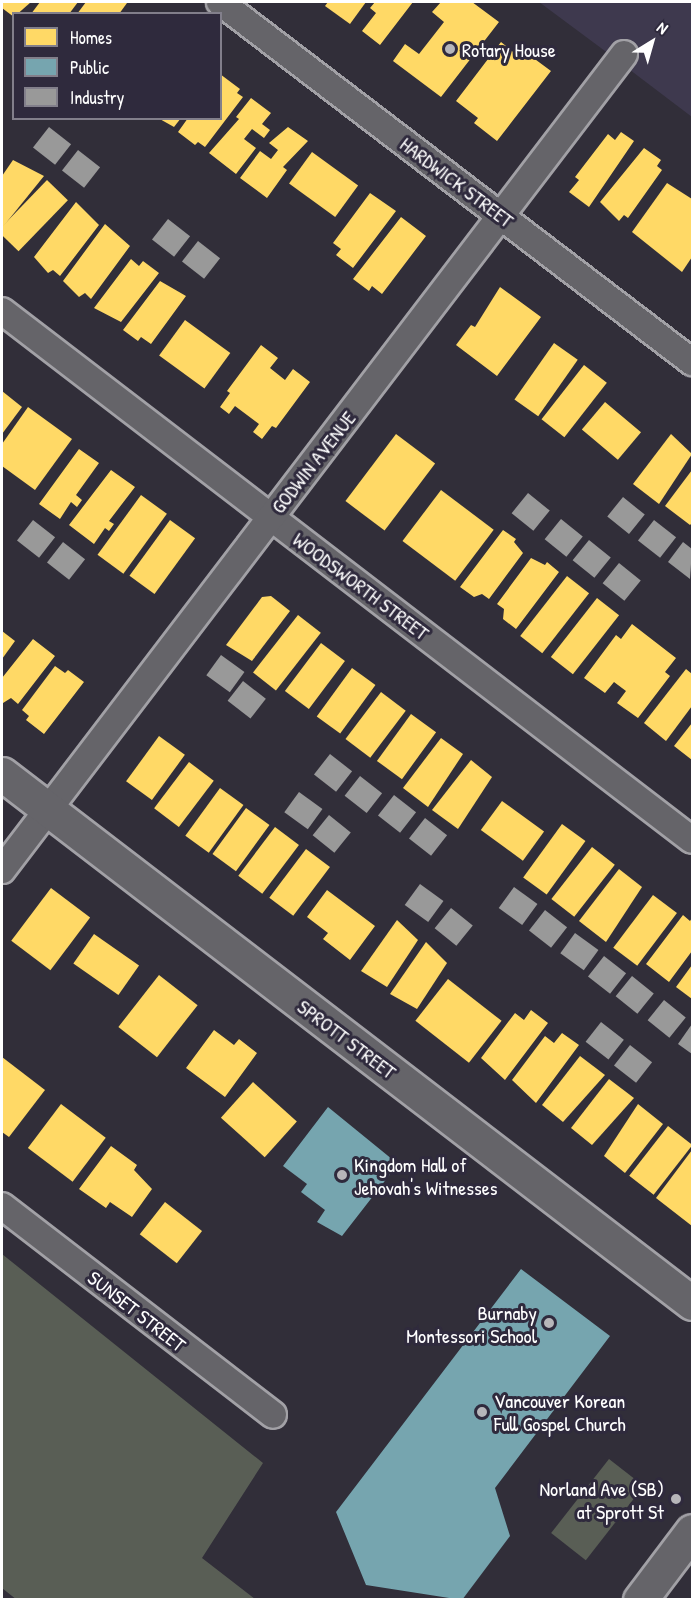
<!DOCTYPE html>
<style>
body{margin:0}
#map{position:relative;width:694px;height:1601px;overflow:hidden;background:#312e39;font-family:"Patrick Hand",sans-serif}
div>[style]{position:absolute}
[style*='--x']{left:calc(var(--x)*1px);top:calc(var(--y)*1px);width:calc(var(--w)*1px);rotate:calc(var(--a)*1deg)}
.built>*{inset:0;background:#3e394e}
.green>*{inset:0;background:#595e55;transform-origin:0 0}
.homes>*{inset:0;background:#ffd966;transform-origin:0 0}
.public>*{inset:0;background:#76a5af}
.industry>*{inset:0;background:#999;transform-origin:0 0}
.roads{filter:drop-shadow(2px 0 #a2a1a6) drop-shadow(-2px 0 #a2a1a6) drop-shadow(0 2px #a2a1a6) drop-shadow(0 -2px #a2a1a6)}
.minor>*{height:26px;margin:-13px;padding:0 13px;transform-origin:13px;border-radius:13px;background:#656469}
.secondary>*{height:33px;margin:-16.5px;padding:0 16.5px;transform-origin:16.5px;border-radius:16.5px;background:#656469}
.dots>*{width:16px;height:16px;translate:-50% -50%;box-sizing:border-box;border:3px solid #2f2a3d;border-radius:50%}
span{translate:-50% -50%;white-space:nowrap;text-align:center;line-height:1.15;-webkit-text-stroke:6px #2f2a3d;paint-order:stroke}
.poi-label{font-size:20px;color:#fff}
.left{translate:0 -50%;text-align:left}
.right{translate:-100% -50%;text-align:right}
.street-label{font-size:20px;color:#fff}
.frame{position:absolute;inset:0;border:3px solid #fff;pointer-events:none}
.legend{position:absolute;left:12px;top:12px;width:210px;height:108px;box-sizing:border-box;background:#2f2a3d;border:2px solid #827f8b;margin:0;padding:8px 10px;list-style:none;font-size:18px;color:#fff}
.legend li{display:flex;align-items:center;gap:12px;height:30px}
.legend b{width:30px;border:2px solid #827f8b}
.north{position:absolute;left:622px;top:12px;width:60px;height:60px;-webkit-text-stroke:4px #2f2a3d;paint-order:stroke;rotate:37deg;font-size:16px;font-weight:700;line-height:24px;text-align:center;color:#fff}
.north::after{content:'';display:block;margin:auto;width:21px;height:27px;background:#fff;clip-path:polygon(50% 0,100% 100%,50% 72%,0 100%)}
</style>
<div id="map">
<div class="built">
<div style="clip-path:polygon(539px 2px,692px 2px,692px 117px,609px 54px)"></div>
</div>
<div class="green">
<div style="clip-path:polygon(2px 1254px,263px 1463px,202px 1558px,255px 1599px,17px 1600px,2px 1588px)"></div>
<div style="left:609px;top:1459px;width:44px;height:94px;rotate:38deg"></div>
</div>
<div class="homes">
<div style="clip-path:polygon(2px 2px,31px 2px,14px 17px,2px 8px)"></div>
<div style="clip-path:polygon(40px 2px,78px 2px,69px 14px,31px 14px)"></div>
<div style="clip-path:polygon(86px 2px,124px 2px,127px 3px,119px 14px,77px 14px)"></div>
<div style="clip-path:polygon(328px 2px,366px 2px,350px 24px,325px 6px)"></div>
<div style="clip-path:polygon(375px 2px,413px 2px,380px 45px,362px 31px,376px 13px,370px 8px)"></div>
<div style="clip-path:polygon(441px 2px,472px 2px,499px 22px,441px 97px,393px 61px,405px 44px,419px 54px,444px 22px,432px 12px)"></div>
<div style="clip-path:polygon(501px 42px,523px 60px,528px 54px,551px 71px,497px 141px,474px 123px,478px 118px,456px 101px)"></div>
<div style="clip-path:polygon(220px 74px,240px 89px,237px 93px,243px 97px,205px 147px,198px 142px,195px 145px,178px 132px,188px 118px,220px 118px)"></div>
<div style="clip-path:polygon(251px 98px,271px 113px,262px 124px,270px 130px,264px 138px,252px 129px,244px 139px,256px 148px,236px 174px,209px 153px,239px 119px,236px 117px)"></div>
<div style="clip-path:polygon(158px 118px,181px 118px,174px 127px)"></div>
<div style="clip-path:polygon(288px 127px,308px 141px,283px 167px,287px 170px,267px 198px,240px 178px,260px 151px,271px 159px,278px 150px,269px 143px)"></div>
<div style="clip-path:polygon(621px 132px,634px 141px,589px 207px,569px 192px,579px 180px,575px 177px,608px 134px,615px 140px)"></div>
<div style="clip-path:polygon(644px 148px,661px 160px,657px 166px,662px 170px,628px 218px,624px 215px,619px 221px,600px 202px)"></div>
<div style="left:312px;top:152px;width:57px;height:39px;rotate:36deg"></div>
<div style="clip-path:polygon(13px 160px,44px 176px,2px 228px,2px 176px)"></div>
<div style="left:47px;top:180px;width:29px;height:71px;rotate:44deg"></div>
<div style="clip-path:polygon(667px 183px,692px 199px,692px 257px,682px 272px,632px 232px)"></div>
<div style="clip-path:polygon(370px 193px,396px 211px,353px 268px,336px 255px,341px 249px,333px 243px)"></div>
<div style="clip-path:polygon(76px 202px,99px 225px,60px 276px,53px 270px,48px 273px,34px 257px)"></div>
<div style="clip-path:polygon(401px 217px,426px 236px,382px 294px,372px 286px,369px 291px,353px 279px)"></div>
<div style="clip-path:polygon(105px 224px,130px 246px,91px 299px,85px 293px,79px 297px,63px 281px)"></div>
<div style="clip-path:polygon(131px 259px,139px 266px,143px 261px,159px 273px,121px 322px,94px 308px)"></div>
<div style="clip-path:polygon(160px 281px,186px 296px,151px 344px,141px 337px,138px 341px,123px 330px)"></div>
<div style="clip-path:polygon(500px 287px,541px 317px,497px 376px,456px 345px,471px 325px,475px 327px)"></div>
<div style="left:185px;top:320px;width:56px;height:44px;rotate:36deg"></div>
<div style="left:554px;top:343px;width:29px;height:69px;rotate:35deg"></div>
<div style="clip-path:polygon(261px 345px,278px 358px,270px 368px,285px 380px,293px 369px,310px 382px,276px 428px,272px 426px,262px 439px,253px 432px,259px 424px,235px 406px,229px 414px,220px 407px,230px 393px,227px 391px)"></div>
<div style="left:584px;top:365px;width:29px;height:69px;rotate:38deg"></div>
<div style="clip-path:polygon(2px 391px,22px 407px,2px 434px)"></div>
<div style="left:605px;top:402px;width:47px;height:36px;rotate:40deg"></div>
<div style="clip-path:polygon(28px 407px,72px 439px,35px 490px,2px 466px,2px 444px)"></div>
<div style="left:396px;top:434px;width:49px;height:84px;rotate:37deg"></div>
<div style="clip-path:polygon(671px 434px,692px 454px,659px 504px,633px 484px)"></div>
<div style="clip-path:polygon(79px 449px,99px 463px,76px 495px,82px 500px,77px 507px,71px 502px,60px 519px,39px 504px)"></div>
<div style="clip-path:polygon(111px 470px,135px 487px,109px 521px,114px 524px,109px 531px,105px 528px,94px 544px,69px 525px)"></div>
<div style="clip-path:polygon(692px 470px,692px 523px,690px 525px,665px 506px)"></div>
<div style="left:441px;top:490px;width:66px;height:64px;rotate:37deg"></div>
<div style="left:141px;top:495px;width:32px;height:74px;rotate:36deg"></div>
<div style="left:170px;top:520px;width:31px;height:69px;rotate:36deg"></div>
<div style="clip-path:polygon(503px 530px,516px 539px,514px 542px,523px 553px,489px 599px,482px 594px,474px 597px,460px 587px)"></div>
<div style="clip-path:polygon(531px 558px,545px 565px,547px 562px,559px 572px,516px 629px,503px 619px,504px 609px,497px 604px)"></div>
<div style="left:567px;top:576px;width:28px;height:76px;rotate:38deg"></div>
<div style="clip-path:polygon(271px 596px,290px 611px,252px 661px,226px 645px,262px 597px)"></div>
<div style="left:597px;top:598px;width:28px;height:75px;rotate:38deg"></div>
<div style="left:298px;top:615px;width:29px;height:73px;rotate:38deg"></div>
<div style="clip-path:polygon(632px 624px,676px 658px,665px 672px,670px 676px,638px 718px,617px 703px,626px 691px,614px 682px,605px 693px,584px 678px,616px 635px,621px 639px)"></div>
<div style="clip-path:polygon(2px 631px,15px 641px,2px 659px)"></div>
<div style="clip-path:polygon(33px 639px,55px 656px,18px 704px,11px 698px,3px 703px,2px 678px)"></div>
<div style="left:321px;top:643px;width:30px;height:60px;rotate:37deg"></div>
<div style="clip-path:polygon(55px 666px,65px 673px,68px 670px,84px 682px,44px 734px,26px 720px,29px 716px,22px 710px)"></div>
<div style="left:352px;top:668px;width:29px;height:60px;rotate:36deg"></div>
<div style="clip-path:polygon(686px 669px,692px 674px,692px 706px,666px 741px,644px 723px)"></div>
<div style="left:381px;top:692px;width:31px;height:59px;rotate:37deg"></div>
<div style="left:411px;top:714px;width:31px;height:58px;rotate:36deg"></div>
<div style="clip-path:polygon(692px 723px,692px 760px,674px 746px)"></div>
<div style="left:159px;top:736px;width:32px;height:56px;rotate:36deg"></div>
<div style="clip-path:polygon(441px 738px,463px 754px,428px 807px,403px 788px)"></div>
<div style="clip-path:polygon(471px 760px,492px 777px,458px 829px,432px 810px)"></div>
<div style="left:189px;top:762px;width:31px;height:58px;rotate:37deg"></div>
<div style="left:220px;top:788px;width:29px;height:59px;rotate:36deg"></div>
<div style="left:502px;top:801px;width:52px;height:36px;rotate:36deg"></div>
<div style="left:246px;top:808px;width:29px;height:57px;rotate:36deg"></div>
<div style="left:562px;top:824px;width:29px;height:66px;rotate:36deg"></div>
<div style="left:275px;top:827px;width:30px;height:61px;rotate:37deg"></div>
<div style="left:592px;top:847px;width:29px;height:66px;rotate:38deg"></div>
<div style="left:306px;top:849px;width:30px;height:61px;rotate:37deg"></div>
<div style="clip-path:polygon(619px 869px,642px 887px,606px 942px,579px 921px)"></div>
<div style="left:51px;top:888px;width:49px;height:66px;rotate:37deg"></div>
<div style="clip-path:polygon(327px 890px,375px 926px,350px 960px,323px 939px,328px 933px,307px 917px)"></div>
<div style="left:653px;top:895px;width:30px;height:66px;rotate:37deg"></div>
<div style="clip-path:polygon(683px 915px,690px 921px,692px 918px,692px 951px,669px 982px,646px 964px)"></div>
<div style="clip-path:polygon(397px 920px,418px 940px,387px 987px,361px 971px)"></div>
<div style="left:94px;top:934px;width:55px;height:36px;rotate:35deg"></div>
<div style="clip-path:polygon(426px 942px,447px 963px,417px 1009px,390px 994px)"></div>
<div style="clip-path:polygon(692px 965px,692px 999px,676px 987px)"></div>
<div style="left:159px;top:975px;width:49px;height:66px;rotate:38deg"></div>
<div style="left:448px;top:979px;width:68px;height:53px;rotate:38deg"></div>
<div style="clip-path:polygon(531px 1010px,548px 1023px,505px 1080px,481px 1058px,515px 1013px,524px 1020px)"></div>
<div style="clip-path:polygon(214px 1030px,234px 1045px,239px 1039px,257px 1053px,225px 1097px,186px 1068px)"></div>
<div style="clip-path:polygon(562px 1033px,579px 1045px,536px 1103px,512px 1080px,545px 1036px,554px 1043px)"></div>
<div style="clip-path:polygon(580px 1056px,605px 1075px,563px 1122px,542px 1105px)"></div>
<div style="clip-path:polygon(2px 1057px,45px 1090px,9px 1137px,2px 1132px)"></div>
<div style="clip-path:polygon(609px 1079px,634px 1098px,592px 1145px,571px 1128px)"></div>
<div style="left:253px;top:1082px;width:59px;height:48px;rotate:42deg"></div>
<div style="left:61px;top:1104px;width:56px;height:55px;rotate:37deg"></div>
<div style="clip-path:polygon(638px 1104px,663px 1124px,625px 1173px,604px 1156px)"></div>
<div style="left:668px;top:1126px;width:31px;height:63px;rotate:38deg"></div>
<div style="clip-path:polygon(111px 1146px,137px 1165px,134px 1170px,152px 1189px,132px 1217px,110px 1202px,106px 1208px,79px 1189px)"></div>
<div style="clip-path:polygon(692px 1150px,692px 1226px,656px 1198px)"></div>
<div style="left:165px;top:1202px;width:47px;height:41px;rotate:38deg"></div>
</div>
<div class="public">
<div style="clip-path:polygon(328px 1107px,398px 1164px,342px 1236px,317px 1222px,325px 1210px,301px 1192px,307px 1184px,283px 1166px)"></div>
<div style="clip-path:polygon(521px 1269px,610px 1336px,495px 1488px,510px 1536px,462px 1600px,366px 1585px,336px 1512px)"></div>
</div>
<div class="industry">
<div style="left:49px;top:127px;width:28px;height:26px;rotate:38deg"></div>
<div style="left:78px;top:150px;width:28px;height:26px;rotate:38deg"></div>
<div style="left:168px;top:219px;width:28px;height:26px;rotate:38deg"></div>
<div style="left:198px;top:241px;width:28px;height:26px;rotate:38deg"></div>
<div style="left:528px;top:493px;width:28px;height:26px;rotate:39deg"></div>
<div style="left:623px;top:497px;width:28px;height:25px;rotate:39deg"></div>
<div style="left:561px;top:519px;width:28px;height:26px;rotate:39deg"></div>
<div style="left:33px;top:520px;width:28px;height:26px;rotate:38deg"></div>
<div style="left:654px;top:520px;width:28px;height:26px;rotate:38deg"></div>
<div style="left:589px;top:540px;width:28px;height:26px;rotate:39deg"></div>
<div style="left:63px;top:542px;width:28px;height:26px;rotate:38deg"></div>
<div style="clip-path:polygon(683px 542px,692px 549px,690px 579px,668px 562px)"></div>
<div style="left:619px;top:563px;width:28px;height:26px;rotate:39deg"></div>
<div style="left:221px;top:655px;width:29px;height:25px;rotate:36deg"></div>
<div style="left:243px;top:681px;width:29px;height:25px;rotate:38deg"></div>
<div style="left:330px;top:754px;width:28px;height:26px;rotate:38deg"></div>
<div style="left:360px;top:776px;width:28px;height:25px;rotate:38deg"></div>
<div style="left:299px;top:792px;width:29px;height:25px;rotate:36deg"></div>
<div style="left:394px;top:795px;width:28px;height:26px;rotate:38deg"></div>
<div style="left:329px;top:815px;width:28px;height:26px;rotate:39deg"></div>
<div style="left:425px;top:818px;width:28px;height:26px;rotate:38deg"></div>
<div style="left:420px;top:884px;width:29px;height:26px;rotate:36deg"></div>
<div style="left:514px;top:887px;width:29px;height:26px;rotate:36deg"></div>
<div style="left:451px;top:908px;width:28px;height:26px;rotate:39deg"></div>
<div style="left:545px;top:910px;width:28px;height:26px;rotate:38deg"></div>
<div style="left:575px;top:933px;width:29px;height:25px;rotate:36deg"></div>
<div style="left:604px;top:956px;width:28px;height:26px;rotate:38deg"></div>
<div style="left:632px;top:976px;width:28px;height:26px;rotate:39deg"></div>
<div style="left:664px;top:1000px;width:28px;height:26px;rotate:39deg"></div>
<div style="left:601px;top:1022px;width:29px;height:25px;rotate:38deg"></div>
<div style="clip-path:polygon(692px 1024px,692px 1054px,678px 1044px)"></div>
<div style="left:630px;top:1045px;width:28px;height:26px;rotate:38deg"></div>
</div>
<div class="roads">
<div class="minor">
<div style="--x:220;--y:2;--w:594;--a:37.33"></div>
<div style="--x:2;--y:311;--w:869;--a:37.48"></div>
<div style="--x:2;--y:870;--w:1026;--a:-52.68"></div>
<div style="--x:2;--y:1206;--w:342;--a:37.6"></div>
</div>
<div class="secondary">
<div style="--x:2;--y:774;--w:869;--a:37.48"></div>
<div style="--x:640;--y:1600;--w:86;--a:-53"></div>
</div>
</div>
<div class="dots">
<div style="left:450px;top:49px;background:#b7b6ba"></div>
<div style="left:342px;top:1175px;background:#b7b6ba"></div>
<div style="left:549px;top:1323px;background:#b7b6ba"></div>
<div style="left:482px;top:1412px;background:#b7b6ba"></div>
<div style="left:676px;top:1499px;background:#b7b6ba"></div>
</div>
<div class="poi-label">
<span class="left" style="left:462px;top:49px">Rotary House</span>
<span class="left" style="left:354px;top:1176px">Kingdom Hall of<br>Jehovah's Witnesses</span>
<span class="right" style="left:537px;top:1324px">Burnaby<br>Montessori School</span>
<span class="left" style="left:494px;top:1412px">Vancouver Korean<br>Full Gospel Church</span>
<span class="right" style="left:664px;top:1500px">Norland Ave (SB)<br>at Sprott St</span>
</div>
<div class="street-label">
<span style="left:457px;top:182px;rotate:37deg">HARDWICK STREET</span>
<span style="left:313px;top:462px;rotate:-52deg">GODWIN AVENUE</span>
<span style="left:361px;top:586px;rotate:37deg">WOODSWORTH STREET</span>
<span style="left:347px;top:1039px;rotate:37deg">SPROTT STREET</span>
<span style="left:137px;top:1311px;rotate:38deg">SUNSET STREET</span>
</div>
<div class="frame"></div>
<ul class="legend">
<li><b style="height:16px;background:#ffd966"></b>Homes</li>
<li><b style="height:16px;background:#76a5af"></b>Public</li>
<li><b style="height:16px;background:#999"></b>Industry</li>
</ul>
<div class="north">N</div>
</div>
